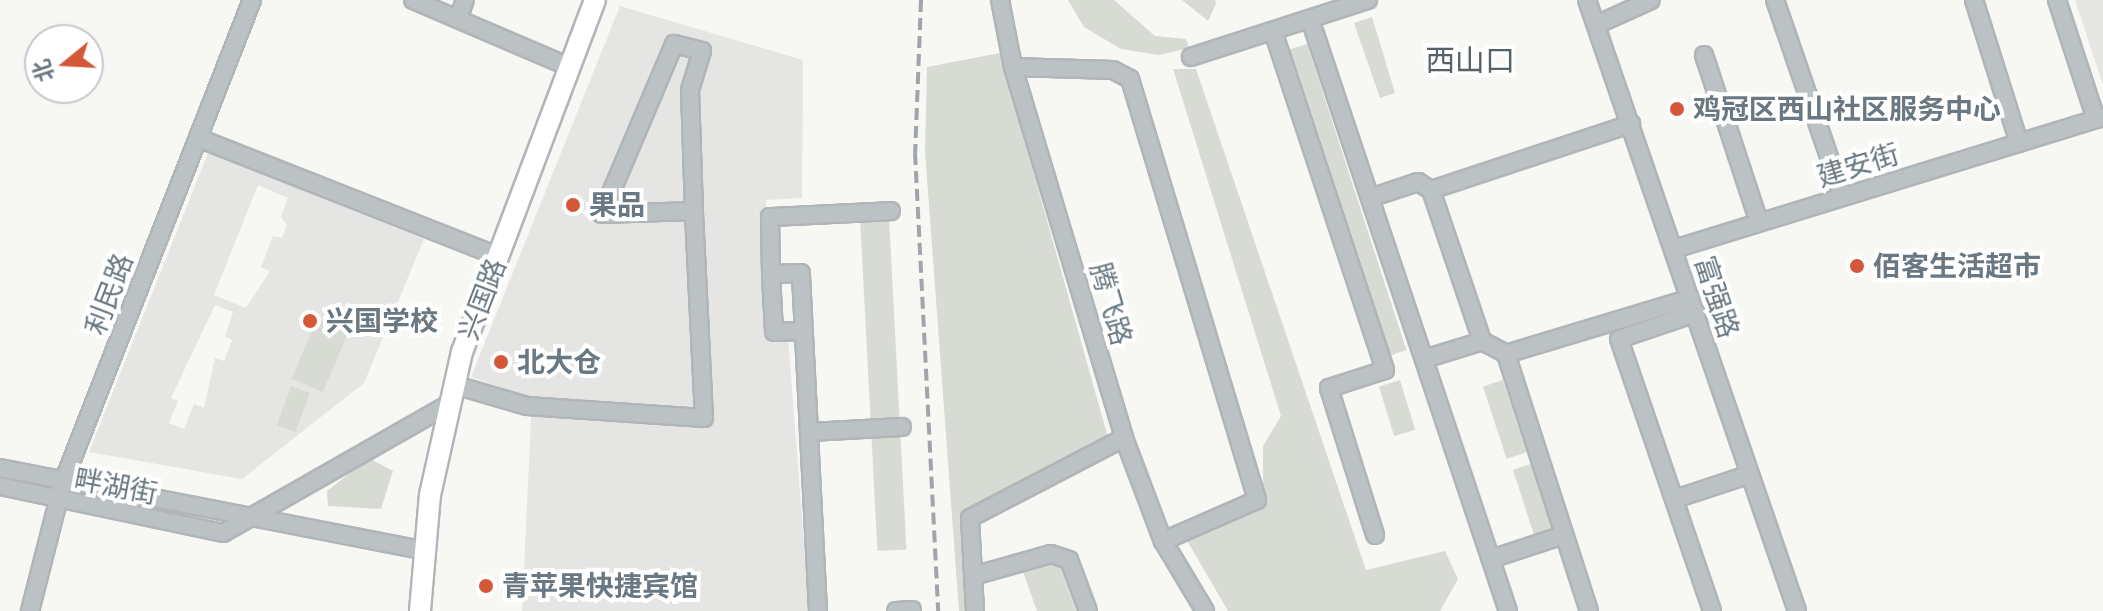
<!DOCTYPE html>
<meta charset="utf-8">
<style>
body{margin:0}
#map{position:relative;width:2103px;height:611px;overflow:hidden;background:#f7f7f4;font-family:"PT Sans","Noto Sans SC",sans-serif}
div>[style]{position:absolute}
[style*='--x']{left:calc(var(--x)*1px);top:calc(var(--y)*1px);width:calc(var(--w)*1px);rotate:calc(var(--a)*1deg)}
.built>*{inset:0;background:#e5e6e4}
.green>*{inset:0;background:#d7dbd4;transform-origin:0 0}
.roads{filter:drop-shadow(2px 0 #b0b5b8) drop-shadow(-2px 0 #b0b5b8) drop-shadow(0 2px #b0b5b8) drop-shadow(0 -2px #b0b5b8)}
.minor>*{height:16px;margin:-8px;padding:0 8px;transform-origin:8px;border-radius:8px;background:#bcc1c4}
.major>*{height:20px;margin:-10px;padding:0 10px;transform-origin:10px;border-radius:10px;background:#fff}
.rail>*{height:4px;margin-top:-2px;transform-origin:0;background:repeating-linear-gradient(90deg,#9fa5aa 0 12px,transparent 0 18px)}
.dots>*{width:22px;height:22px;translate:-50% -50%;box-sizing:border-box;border:4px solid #fff;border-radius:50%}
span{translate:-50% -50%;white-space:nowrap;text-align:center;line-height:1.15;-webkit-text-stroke:8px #fff;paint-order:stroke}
.poi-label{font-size:28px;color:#697882;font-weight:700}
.left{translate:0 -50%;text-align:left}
.street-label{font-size:28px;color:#697882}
.neighbourhood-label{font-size:30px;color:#566168}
.north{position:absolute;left:24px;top:24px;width:80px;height:80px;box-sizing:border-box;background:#fff;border:2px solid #c3c9cd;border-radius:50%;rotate:252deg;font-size:22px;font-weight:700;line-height:32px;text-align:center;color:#697882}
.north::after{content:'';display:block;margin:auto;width:28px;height:36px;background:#d45737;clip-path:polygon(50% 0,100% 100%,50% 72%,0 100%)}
</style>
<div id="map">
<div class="built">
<div style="clip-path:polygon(2075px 0,2103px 0,2103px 85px)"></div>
<div style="clip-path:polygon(620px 6px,803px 60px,802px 198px,766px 200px,770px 336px,788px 335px,809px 611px,522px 611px,532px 398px,471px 377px)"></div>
<div style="clip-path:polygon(evenodd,208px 153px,424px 239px,364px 383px,242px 479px,89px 452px,208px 153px,258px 185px,288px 198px,281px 217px,287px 225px,282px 238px,273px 236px,261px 267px,270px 271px,246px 308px,214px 295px,258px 185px,208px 153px,215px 305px,233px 312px,225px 336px,232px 340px,224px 361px,215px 358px,204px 408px,194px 404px,184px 429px,169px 423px,178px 401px,171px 398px,215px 305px)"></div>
</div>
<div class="green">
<div style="clip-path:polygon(1068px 0,1114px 0,1155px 36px,1186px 39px,1189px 48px,1159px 55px,1121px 49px,1084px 27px)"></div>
<div style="clip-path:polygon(1182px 0,1215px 0,1216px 4px,1208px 21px)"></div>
<div style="clip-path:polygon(1372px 17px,1395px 93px,1380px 98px,1354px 23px)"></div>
<div style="left:1307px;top:44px;width:322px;height:23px;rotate:72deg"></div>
<div style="clip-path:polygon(1000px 53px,1109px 441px,971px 507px,977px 611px,959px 611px,925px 151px,927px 67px)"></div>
<div style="clip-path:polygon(1173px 69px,1196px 69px,1366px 570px,1445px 551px,1458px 579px,1440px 611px,1228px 611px,1185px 537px,1263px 497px,1263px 446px,1281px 416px)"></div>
<div style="left:889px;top:217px;width:333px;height:29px;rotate:87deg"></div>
<div style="left:317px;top:319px;width:34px;height:65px;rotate:23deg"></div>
<div style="left:1400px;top:380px;width:52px;height:22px;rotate:73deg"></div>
<div style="left:1503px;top:380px;width:76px;height:21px;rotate:72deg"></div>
<div style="left:291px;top:386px;width:20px;height:42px;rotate:20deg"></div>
<div style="clip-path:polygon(369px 458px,393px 471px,381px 509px,328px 506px,327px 491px)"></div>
<div style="left:1531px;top:464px;width:71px;height:19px;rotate:72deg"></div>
<div style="clip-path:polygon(1046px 562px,1060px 567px,1076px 611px,1037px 611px,1022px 569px)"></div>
</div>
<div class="roads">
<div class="minor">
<div style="--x:413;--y:0;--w:170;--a:23.2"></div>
<div style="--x:1000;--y:0;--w:68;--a:79"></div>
<div style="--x:1013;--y:67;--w:387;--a:73.3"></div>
<div style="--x:1124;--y:438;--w:110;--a:69.3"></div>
<div style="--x:1163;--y:541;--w:82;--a:59"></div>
<div style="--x:1587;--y:0;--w:646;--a:71.03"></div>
<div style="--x:1775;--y:0;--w:208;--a:71"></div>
<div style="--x:1974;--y:0;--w:150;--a:72.5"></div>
<div style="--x:2057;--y:0;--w:125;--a:71.9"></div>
<div style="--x:458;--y:19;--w:20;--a:-70"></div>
<div style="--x:1310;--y:19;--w:624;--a:71.51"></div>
<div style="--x:1596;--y:25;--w:60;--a:-24.4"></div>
<div style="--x:1273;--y:31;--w:357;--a:71.7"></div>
<div style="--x:1385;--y:370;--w:59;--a:162.2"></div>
<div style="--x:1329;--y:388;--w:154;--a:72.6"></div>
<div style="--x:1704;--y:55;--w:176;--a:71.8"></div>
<div style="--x:1191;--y:57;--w:186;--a:-17.9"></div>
<div style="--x:1013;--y:67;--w:100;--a:1.7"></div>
<div style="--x:1113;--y:70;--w:19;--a:28"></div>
<div style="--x:1130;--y:79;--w:440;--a:73.2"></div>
<div style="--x:1257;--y:500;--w:103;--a:156.4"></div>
<div style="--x:198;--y:138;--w:322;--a:21.5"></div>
<div style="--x:1431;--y:190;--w:211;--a:-18.3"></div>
<div style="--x:1370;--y:198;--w:51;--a:-18.4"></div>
<div style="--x:1418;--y:182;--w:15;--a:32"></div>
<div style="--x:1431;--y:190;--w:159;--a:71.3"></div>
<div style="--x:1482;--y:341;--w:27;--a:28"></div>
<div style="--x:1506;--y:354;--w:193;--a:-16.8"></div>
<div style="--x:1674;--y:249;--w:449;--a:-17.1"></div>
<div style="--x:771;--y:274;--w:58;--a:87"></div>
<div style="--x:774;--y:332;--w:30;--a:-2"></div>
<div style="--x:1696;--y:313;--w:81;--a:161.3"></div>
<div style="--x:1619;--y:339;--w:287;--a:71.1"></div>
<div style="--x:1506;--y:354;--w:270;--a:72.1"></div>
<div style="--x:1424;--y:359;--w:62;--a:-17"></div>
<div style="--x:455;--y:385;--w:75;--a:16.3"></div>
<div style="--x:527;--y:406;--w:177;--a:3.9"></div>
<div style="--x:704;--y:418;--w:207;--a:-92.8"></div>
<div style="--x:694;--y:211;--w:92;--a:178.1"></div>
<div style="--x:602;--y:214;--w:185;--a:-67"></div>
<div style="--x:674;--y:44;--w:29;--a:14"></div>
<div style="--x:702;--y:51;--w:41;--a:107.1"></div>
<div style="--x:690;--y:90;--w:121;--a:88.1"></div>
<div style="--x:809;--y:432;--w:93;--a:-3.1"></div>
<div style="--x:0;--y:468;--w:434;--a:11"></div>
<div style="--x:0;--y:486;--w:228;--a:11.9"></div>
<div style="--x:223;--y:533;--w:262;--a:-29.7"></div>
<div style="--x:1675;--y:499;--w:77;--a:-18.2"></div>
<div style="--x:1491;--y:559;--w:77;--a:-18.2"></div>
<div style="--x:973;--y:576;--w:81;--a:-15.8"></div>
<div style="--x:1051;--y:554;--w:19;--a:18"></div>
<div style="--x:1069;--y:560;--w:54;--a:69.6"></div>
<div style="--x:30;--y:611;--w:130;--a:-75.7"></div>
<div style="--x:62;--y:485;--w:521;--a:-68.61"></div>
<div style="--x:818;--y:611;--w:338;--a:-92.9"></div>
<div style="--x:801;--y:273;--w:30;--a:178"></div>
<div style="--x:771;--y:274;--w:57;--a:-91"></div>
<div style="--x:770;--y:217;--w:121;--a:-2.8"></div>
<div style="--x:896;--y:611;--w:16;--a:-4"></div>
<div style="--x:975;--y:611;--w:93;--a:-93.1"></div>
<div style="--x:970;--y:518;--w:174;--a:-27.5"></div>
</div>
<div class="major">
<div style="--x:420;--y:611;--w:116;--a:-85.1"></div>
<div style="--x:430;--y:495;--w:147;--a:-77.4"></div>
<div style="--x:462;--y:352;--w:376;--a:-69.3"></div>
</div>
</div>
<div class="rail">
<div style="--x:921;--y:0;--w:153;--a:92.2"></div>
<div style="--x:915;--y:153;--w:459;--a:87.1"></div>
</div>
<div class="dots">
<div style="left:1677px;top:109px;background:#d45737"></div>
<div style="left:573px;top:205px;background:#d45737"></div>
<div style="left:1857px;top:266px;background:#d45737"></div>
<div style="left:310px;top:321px;background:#d45737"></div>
<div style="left:501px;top:362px;background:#d45737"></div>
<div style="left:486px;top:586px;background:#d45737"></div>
</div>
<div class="poi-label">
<span class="left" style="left:1693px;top:109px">鸡冠区西山社区服务中心</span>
<span class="left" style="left:589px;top:205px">果品</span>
<span class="left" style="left:1873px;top:266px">佰客生活超市</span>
<span class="left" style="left:326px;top:321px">兴国学校</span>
<span class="left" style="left:517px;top:362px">北大仓</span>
<span class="left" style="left:502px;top:586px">青苹果快捷宾馆</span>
</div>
<div class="street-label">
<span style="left:1858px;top:165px;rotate:-17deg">建安街</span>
<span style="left:109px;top:294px;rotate:-69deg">利民路</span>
<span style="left:1717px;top:297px;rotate:72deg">富强路</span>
<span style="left:482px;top:299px;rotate:-69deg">兴国路</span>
<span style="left:1111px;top:304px;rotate:74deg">腾飞路</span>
<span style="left:116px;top:486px;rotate:11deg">畔湖街</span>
</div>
<div class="neighbourhood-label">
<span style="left:1470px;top:60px">西山口</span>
</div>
<div class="north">北</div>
</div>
